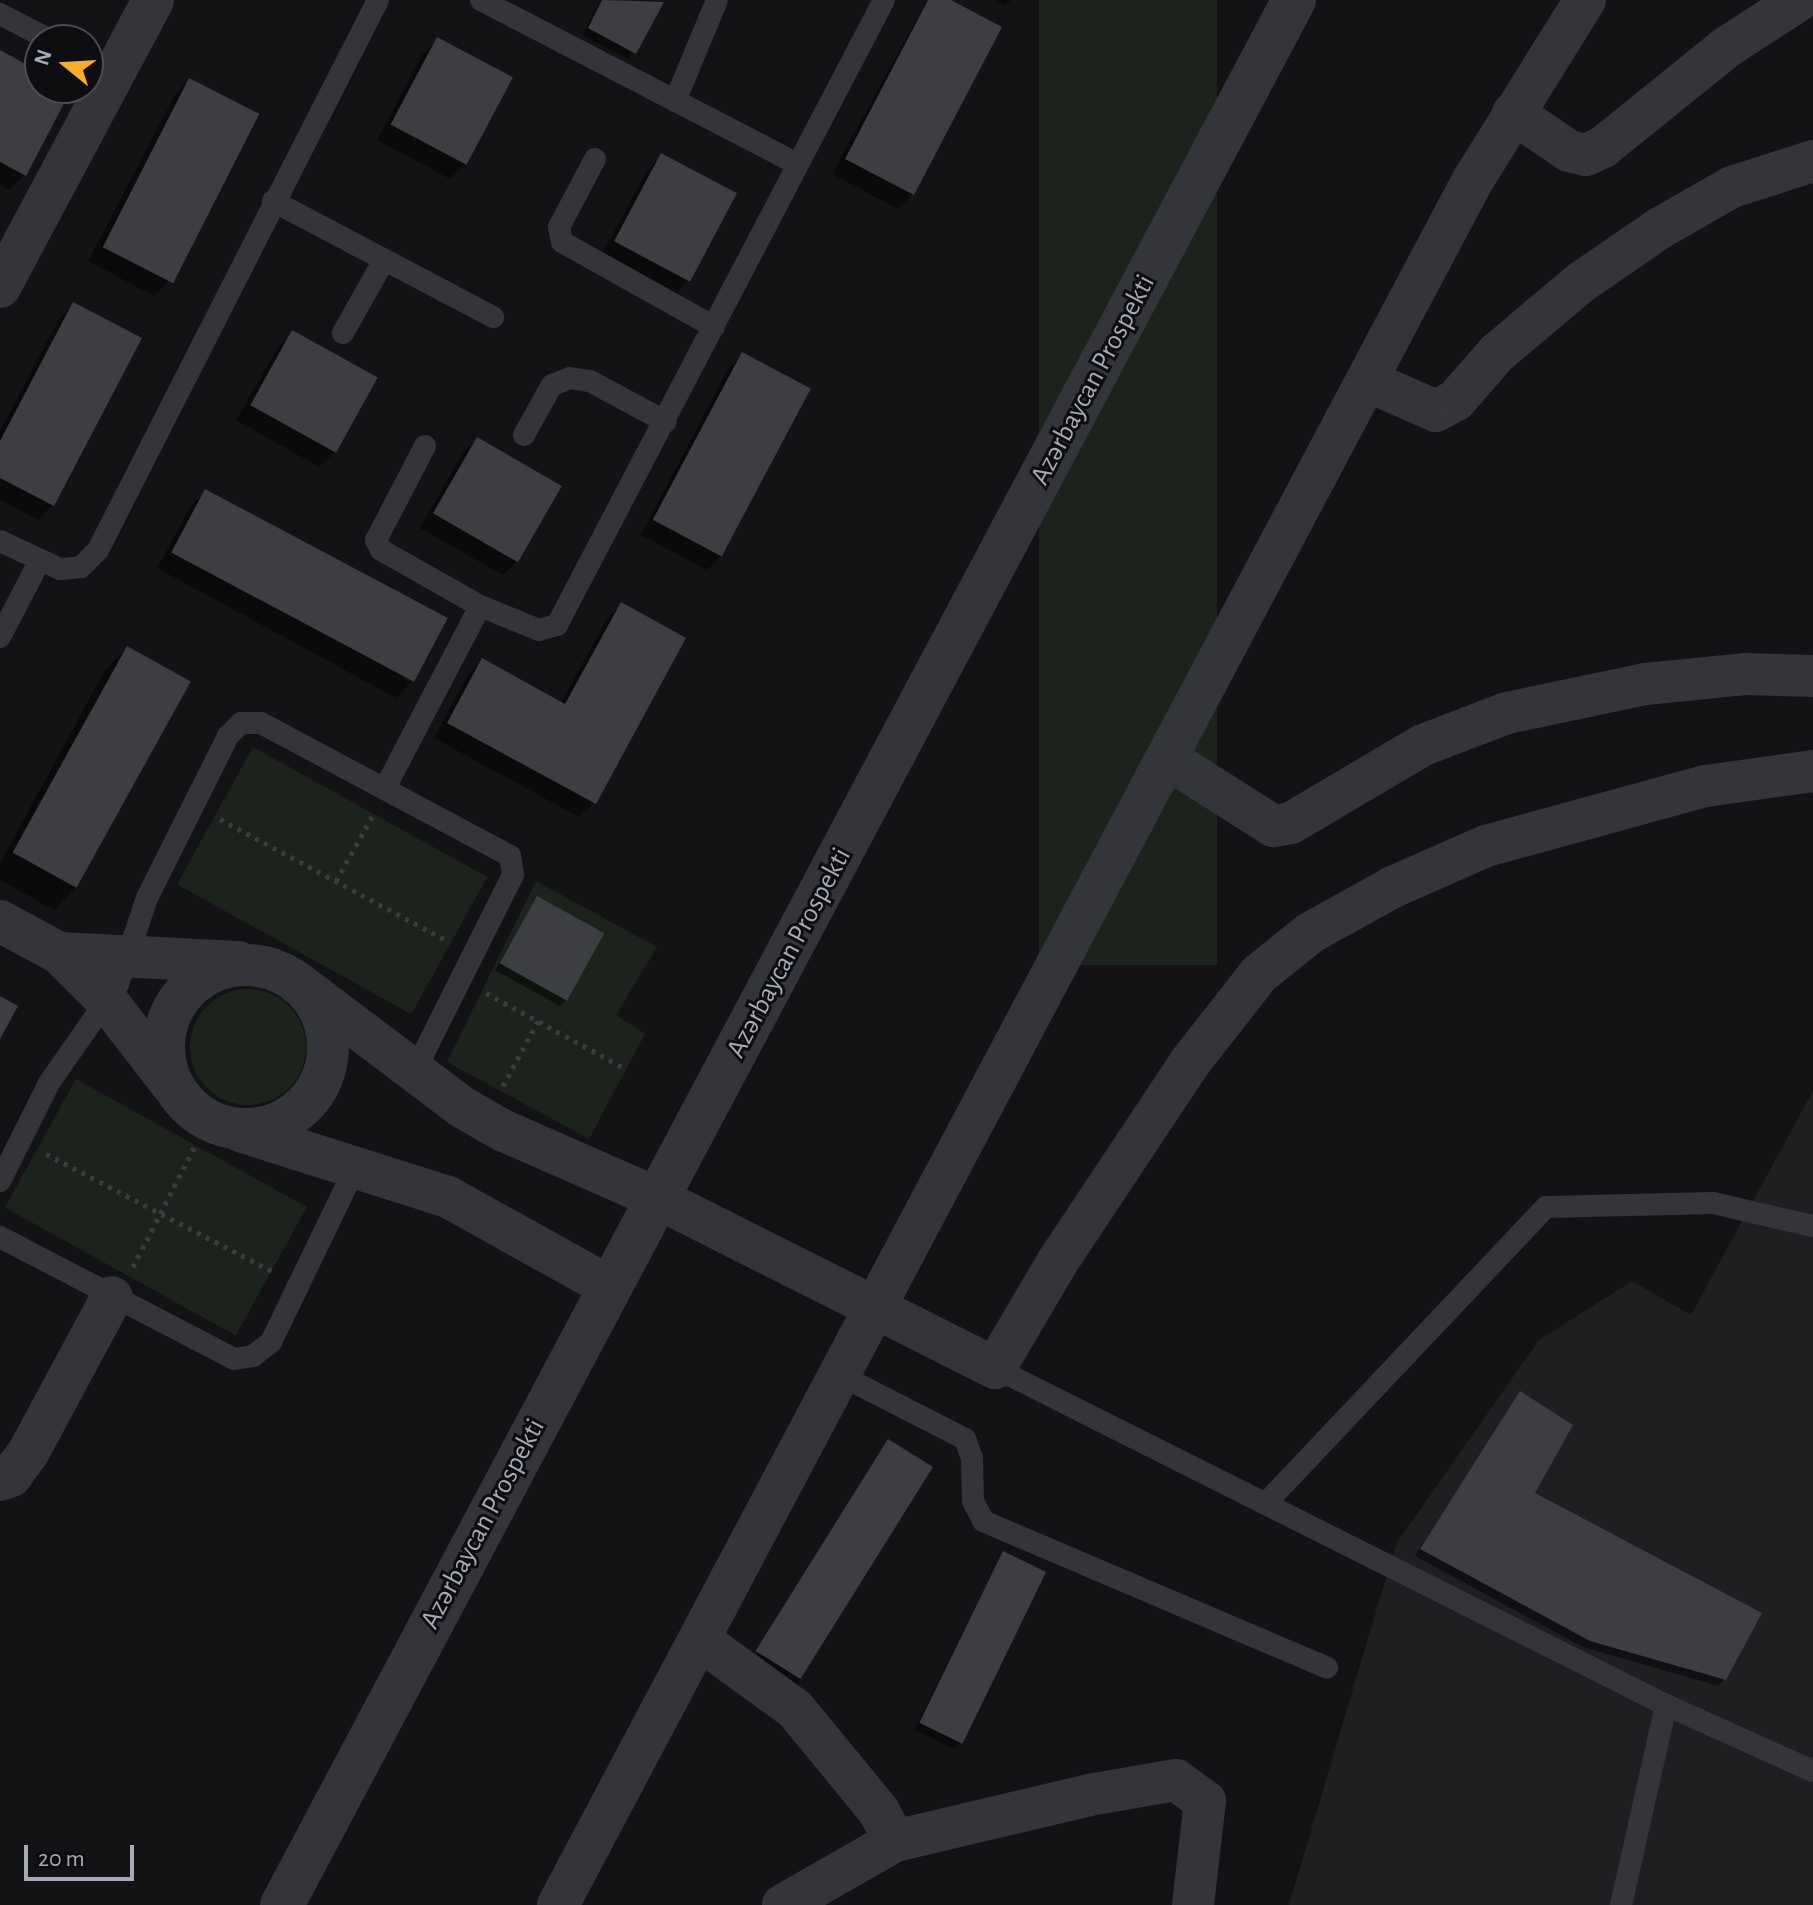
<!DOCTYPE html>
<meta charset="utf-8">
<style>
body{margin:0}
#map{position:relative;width:1813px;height:1905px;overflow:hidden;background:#131315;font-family:"Alegreya Sans",sans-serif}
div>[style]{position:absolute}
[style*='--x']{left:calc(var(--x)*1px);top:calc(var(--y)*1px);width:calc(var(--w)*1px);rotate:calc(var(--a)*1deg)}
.built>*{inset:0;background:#1f1f22}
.green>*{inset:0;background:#1b231c;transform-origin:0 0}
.round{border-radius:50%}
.shadow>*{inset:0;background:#0007}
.building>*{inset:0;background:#3d3e42;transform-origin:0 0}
.path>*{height:5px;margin-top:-2.5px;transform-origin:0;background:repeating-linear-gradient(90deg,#3a3c41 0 4px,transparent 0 10px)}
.service>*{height:22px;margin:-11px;padding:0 11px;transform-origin:11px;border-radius:11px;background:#34353a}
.minor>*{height:42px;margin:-21px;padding:0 21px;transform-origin:21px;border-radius:21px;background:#34353a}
.minor>.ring{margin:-21px;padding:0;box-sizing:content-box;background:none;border:42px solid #34353a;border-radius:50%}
.tertiary>*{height:44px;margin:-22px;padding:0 22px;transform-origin:22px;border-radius:22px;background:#34353a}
span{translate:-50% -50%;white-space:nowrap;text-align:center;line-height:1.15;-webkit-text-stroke:6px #0e0e10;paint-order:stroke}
.street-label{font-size:28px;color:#a4aab6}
.north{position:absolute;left:24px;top:24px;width:80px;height:80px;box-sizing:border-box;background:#0e0e10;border:2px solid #4a4c52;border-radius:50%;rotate:288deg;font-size:22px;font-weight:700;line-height:32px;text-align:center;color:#a4aab6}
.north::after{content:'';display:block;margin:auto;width:28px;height:36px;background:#f7ad28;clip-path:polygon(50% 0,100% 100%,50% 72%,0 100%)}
.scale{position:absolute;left:24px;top:1845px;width:110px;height:36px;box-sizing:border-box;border:4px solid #a4aab6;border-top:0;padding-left:10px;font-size:24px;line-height:28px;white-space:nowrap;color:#a4aab6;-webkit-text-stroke:6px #0e0e10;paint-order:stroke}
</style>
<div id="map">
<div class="built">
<div style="clip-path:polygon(1813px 1091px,1813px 1905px,1289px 1905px,1396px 1544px,1539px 1340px,1632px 1281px,1691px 1315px)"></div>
</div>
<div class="green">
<div style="left:1039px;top:0;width:178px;height:965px"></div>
<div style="left:253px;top:747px;width:268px;height:157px;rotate:29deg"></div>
<div style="clip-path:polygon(536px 881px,657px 947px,616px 1015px,645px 1034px,589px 1139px,447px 1062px)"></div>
<div class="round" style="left:190px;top:989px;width:116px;height:116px"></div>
<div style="left:76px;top:1079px;width:264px;height:147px;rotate:29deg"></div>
</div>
<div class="shadow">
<div style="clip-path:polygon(601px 0,661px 3px,628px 59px,582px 35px)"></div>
<div style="clip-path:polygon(927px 0,946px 0,913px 194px,898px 209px,832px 174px)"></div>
<div style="clip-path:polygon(996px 0,1011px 0,1005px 5px)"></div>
<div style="clip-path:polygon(437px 40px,510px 79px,465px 164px,450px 179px,377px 140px,422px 55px)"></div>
<div style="clip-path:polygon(0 52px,40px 74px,40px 88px,69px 90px,24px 175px,9px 190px,0 184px)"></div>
<div style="clip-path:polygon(189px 80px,169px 281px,154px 296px,88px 261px,175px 95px)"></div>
<div style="clip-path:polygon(661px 156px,734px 195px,689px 280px,674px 295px,601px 256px,647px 171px)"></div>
<div style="clip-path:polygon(73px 304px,52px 505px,38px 520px,0 500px,0 431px,59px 319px)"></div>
<div style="clip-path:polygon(292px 332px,334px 453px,319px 467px,236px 420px,278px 347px)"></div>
<div style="clip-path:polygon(742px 354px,722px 556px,707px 570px,641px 535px,728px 369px)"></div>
<div style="clip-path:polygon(477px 440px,518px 560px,503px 575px,420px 528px,462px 454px)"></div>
<div style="clip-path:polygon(206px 491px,410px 683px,396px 698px,157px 568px,191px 506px)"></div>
<div style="clip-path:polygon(621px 604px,594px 803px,579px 817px,434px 738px,468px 675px,482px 661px,560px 704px,607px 619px)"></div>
<div style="clip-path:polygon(127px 648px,76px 888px,54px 910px,0 880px,0 863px,105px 670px)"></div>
<div style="clip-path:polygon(537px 898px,567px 999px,560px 1006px,495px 970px)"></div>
<div style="clip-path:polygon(1520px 1394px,1532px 1493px,1725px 1679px,1718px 1686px,1583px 1647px,1415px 1556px)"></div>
<div style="clip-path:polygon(889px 1442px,801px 1679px,794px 1685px,753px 1660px)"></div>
<div style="clip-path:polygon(1003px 1553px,961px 1742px,954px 1749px,914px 1730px)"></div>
</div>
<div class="building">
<div style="clip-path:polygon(602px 0,664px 2px,636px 54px,588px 28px)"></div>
<div style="clip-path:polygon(928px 0,951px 0,1002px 27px,914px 195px,845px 159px)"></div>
<div style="left:437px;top:37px;width:86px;height:99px;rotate:28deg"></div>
<div style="clip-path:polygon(0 50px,40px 72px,40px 88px,72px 88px,26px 176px,0 162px)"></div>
<div style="left:189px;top:78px;width:79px;height:190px;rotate:27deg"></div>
<div style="left:661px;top:153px;width:86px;height:100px;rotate:28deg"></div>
<div style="clip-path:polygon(73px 302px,142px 338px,54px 506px,0 478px,0 441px)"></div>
<div style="left:292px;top:330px;width:98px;height:86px;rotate:29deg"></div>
<div style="left:742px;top:352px;width:78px;height:190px;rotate:28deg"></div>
<div style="left:477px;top:437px;width:98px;height:88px;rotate:30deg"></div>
<div style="left:205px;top:489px;width:275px;height:72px;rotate:28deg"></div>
<div style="clip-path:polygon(621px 602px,686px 638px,596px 804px,447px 723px,482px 658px,565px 704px)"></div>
<div style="left:127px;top:646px;width:73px;height:236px;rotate:29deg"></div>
<div style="left:537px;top:896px;width:77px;height:77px;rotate:29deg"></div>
<div style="clip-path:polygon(0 996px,18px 1006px,0 1039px)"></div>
<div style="clip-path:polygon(1520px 1391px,1573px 1425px,1535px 1493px,1762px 1613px,1726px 1680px,1590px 1641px,1420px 1549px)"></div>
<div style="left:888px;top:1439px;width:53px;height:250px;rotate:32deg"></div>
<div style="left:1003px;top:1551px;width:48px;height:191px;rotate:26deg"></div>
</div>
<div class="path">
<div style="--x:220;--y:819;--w:259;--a:28.2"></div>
<div style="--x:336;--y:881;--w:76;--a:-60.7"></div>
<div style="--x:486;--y:993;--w:159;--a:28.5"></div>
<div style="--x:503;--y:1086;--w:74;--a:-61.7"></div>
<div style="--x:46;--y:1154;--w:254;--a:27.4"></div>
<div style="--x:133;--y:1267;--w:138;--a:-62.9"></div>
</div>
<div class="service">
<div style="--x:481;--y:0;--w:354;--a:27.4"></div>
<div style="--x:0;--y:14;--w:56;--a:27.5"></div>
<div style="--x:675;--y:101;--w:109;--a:-67.4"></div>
<div style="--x:595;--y:159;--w:77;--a:117.9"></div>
<div style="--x:559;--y:227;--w:15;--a:79"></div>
<div style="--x:562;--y:242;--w:174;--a:29.2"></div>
<div style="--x:273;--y:201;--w:249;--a:27.8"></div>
<div style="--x:343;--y:333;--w:84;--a:-60.7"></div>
<div style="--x:524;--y:435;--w:57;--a:-60.8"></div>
<div style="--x:552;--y:385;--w:19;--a:-21"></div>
<div style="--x:570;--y:378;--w:20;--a:9"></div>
<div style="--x:590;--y:381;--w:86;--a:28.3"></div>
<div style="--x:425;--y:446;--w:106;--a:117.5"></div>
<div style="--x:376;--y:540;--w:11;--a:63"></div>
<div style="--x:381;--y:550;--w:114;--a:29.5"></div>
<div style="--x:0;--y:541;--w:66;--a:25"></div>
<div style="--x:60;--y:569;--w:21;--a:-5"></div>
<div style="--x:81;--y:567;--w:24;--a:-45"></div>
<div style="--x:98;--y:550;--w:617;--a:-63.02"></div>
<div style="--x:0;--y:637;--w:85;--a:-62.5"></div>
<div style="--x:385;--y:788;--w:205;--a:-62.4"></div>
<div style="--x:480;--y:606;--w:64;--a:22.1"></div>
<div style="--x:539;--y:630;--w:19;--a:-16"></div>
<div style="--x:557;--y:625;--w:705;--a:-62.38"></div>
<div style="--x:0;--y:1181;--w:110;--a:-63.4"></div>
<div style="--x:49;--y:1083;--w:121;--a:-55.1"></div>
<div style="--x:118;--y:984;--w:91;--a:-71.4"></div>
<div style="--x:147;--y:898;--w:181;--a:-63.4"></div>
<div style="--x:228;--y:736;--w:18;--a:-45"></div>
<div style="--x:241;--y:723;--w:20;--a:0"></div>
<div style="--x:261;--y:723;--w:282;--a:28.1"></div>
<div style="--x:510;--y:856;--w:19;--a:81"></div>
<div style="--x:513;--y:875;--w:219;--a:116.6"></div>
<div style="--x:0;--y:1237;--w:264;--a:27.5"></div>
<div style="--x:234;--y:1359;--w:19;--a:-9"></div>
<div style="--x:253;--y:1356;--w:23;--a:-38"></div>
<div style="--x:271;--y:1342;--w:193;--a:-64.2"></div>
<div style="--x:995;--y:1368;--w:751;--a:26.67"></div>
<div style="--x:1666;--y:1705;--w:161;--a:24.2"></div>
<div style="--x:836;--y:1373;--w:145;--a:27.1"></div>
<div style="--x:965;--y:1439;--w:20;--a:70"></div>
<div style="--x:972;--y:1458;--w:43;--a:88.7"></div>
<div style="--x:973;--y:1501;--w:22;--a:63"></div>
<div style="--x:983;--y:1521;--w:374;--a:23.1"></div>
<div style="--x:1267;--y:1502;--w:406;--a:-46.6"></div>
<div style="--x:1546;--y:1207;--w:167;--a:-1.4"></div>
<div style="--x:1713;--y:1203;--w:103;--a:13"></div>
<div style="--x:1621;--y:1905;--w:205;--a:-77.3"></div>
</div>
<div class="minor">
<div style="--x:1513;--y:113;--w:68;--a:34.2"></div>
<div style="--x:1569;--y:151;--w:17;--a:13"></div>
<div style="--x:1586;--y:155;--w:19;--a:-25"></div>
<div style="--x:1603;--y:147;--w:159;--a:-38.9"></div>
<div style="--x:1727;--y:47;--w:86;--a:-33.1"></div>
<div style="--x:0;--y:287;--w:325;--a:-61.9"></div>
<div style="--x:1370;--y:382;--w:72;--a:23.7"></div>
<div style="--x:1436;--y:411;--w:23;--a:-29"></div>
<div style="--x:1456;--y:400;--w:62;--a:-48.9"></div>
<div style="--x:1497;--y:353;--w:109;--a:-40.1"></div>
<div style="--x:1580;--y:283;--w:97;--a:-34.5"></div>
<div style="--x:1660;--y:228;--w:83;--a:-29.7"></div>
<div style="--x:1732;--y:187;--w:85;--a:-17.8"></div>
<div style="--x:1168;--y:759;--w:125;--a:32.5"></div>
<div style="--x:1273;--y:826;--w:18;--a:-9"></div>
<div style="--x:1291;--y:823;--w:153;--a:-30.6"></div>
<div style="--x:1423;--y:745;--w:90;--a:-20.9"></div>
<div style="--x:1507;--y:713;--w:141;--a:-11.9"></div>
<div style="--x:1645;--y:684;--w:100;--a:-5.7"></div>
<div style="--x:1745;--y:674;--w:68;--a:1.7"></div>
<div style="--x:0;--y:921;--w:67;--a:28.5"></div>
<div class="ring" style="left:164px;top:965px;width:122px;height:122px"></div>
<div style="--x:294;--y:980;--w:211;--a:37.1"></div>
<div style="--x:462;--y:1107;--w:46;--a:29.9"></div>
<div style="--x:502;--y:1130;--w:171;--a:23.7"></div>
<div style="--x:659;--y:1199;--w:376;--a:26.7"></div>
<div style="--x:995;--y:1368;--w:124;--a:-59.5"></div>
<div style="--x:1058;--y:1261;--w:240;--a:-56.4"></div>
<div style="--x:1191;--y:1061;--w:110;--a:-52"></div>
<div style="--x:1259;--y:974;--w:65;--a:-38.8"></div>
<div style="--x:1310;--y:933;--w:95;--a:-29"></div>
<div style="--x:1393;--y:887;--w:102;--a:-23.8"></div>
<div style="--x:1486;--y:846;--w:228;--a:-15.3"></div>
<div style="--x:1706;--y:786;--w:108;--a:-8"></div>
<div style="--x:172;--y:1085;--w:106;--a:-127.7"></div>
<div style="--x:107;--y:1001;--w:68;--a:-135"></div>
<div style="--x:59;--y:953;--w:179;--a:2.9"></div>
<div style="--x:240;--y:1131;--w:218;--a:17.6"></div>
<div style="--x:448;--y:1197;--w:185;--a:29.1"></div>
<div style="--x:0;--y:1480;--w:12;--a:-20"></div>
<div style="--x:11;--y:1476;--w:29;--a:-54"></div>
<div style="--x:28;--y:1453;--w:177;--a:-61.7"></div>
<div style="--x:700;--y:1640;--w:117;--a:36"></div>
<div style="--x:795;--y:1709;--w:131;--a:50.6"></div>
<div style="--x:878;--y:1810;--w:35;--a:61"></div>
<div style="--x:895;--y:1841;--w:129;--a:150.3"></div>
<div style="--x:895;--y:1841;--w:199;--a:-13.3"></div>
<div style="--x:1089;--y:1795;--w:88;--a:-9.8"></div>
<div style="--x:1176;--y:1780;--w:36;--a:36"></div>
<div style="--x:1205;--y:1801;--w:105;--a:96.6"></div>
<div style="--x:558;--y:1905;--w:1953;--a:-62.06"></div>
<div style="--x:1473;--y:180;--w:212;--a:-58.1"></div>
</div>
<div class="tertiary">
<div style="--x:282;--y:1905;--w:2157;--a:-62.02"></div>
</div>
<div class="street-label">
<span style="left:1093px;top:380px;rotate:-62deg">Azərbaycan Prospekti</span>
<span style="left:789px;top:953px;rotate:-62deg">Azərbaycan Prospekti</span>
<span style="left:483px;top:1524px;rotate:-62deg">Azərbaycan Prospekti</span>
</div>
<div class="north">N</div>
<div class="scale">20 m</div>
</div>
